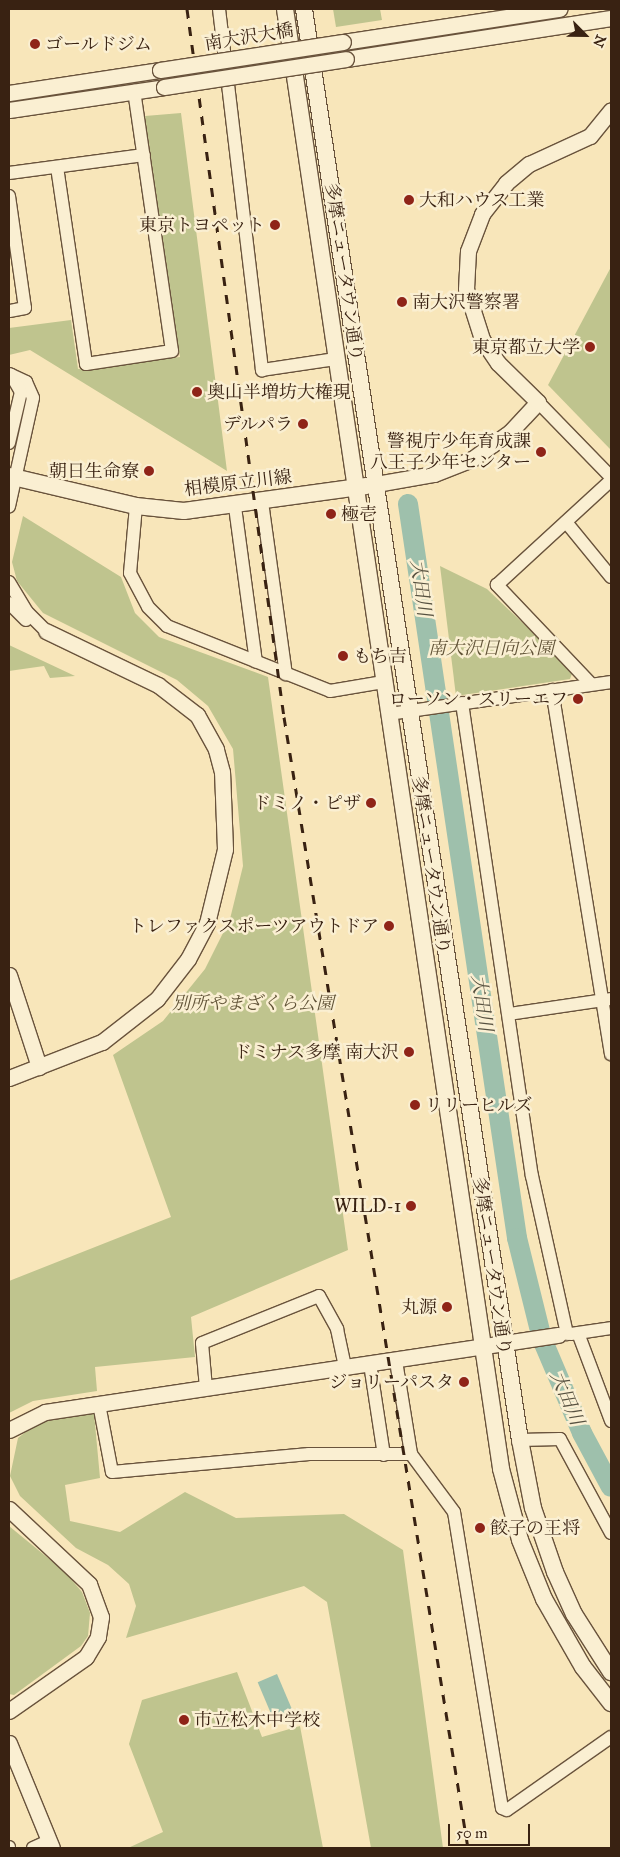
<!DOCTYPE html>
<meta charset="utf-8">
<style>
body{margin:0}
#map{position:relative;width:620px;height:1857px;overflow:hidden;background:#f8e6ba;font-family:"IM FELL Great Primer","Noto Serif JP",serif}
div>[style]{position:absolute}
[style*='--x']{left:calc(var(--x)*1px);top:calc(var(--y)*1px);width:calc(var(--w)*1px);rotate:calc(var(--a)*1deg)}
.green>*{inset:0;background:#bfc48e}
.water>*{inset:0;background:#9ec0ac;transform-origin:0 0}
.river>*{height:20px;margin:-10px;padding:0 10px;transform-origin:10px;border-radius:10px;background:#9ec0ac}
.roads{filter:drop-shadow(1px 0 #69533c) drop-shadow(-1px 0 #69533c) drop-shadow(0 1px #69533c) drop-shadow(0 -1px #69533c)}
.minor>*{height:12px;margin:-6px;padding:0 6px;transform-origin:6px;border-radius:6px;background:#faefd2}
.tertiary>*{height:15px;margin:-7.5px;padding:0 7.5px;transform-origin:7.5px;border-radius:7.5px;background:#faefd2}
.secondary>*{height:16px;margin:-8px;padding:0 8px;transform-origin:8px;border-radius:8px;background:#faefd2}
.rail>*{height:3px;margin-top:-1.5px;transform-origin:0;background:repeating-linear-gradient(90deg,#392212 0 9px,transparent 0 18px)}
.bridges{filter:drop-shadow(1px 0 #69533c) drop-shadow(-1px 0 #69533c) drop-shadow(0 1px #69533c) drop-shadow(0 -1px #69533c)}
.tertiary-bridge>*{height:15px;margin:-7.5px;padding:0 7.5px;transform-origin:7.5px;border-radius:7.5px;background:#faefd2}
.dots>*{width:14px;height:14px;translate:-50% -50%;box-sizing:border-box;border:2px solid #faefd2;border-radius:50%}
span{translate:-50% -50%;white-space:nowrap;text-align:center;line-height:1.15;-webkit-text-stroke:5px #faefd2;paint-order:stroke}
.street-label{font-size:18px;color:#392212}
.poi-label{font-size:18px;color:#392212}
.left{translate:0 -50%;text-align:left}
.right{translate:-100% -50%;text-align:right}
.park-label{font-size:18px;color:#615337;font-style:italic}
.water-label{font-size:19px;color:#575140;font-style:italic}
.frame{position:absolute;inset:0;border:10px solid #392212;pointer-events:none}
.north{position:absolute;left:560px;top:10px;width:50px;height:50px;-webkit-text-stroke:4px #faefd2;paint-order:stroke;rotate:113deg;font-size:14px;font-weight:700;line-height:20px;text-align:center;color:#392212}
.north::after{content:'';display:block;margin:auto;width:18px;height:22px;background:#392212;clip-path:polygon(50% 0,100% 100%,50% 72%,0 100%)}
.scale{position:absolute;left:448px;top:1824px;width:82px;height:22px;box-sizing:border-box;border:2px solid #392212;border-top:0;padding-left:6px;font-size:15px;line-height:18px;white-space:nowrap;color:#392212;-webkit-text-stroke:4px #faefd2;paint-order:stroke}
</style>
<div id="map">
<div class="green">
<div style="clip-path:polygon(333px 9px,380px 9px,382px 20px,336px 27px)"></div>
<div style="clip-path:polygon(181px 113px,227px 471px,30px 350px,9px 355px,9px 328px,71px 320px,78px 369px,180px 357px,145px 116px)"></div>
<div style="clip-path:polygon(611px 267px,611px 450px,548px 385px)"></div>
<div style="clip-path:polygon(23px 516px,121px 577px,135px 613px,159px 637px,268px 677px,348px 1250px,191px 1317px,195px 1357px,95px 1367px,97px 1391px,33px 1401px,9px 1413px,9px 1281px,171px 1217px,113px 1055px,163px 1021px,205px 969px,230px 919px,243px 866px,233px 749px,208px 706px,177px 680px,43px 613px,17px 581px,12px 562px)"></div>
<div style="clip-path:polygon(440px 566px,487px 589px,573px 671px,570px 679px,456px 696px)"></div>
<div style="clip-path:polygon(9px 645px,75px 676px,50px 678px,44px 666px,9px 671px)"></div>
<div style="clip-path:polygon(94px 1413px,100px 1478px,65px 1485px,70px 1521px,120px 1532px,185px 1492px,236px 1518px,344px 1514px,403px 1550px,443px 1848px,371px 1848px,327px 1602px,304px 1586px,126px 1638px,136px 1606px,129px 1584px,108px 1565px,76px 1548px,20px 1496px,10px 1476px,18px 1438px,28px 1430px,41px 1422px)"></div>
<div style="clip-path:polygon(9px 1526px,65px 1572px,82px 1592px,90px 1613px,88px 1636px,81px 1646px,14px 1695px,9px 1694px)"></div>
<div style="clip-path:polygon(237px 1672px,262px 1737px,300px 1726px,323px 1848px,128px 1848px,163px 1832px,129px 1744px,142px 1700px)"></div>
</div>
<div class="water">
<div style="left:277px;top:1674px;width:41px;height:21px;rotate:67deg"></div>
</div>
<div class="river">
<div style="--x:408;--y:504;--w:742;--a:81.55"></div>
<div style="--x:517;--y:1238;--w:104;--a:76.1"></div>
<div style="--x:542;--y:1339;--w:102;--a:66.9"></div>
<div style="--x:582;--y:1433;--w:61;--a:61.8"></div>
</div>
<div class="roads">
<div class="minor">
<div style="--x:219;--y:9;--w:364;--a:83.2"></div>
<div style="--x:262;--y:370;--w:75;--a:-8.5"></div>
<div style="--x:227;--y:69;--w:66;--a:-8.7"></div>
<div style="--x:57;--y:167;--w:199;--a:81.6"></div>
<div style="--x:86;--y:364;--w:87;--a:-8.6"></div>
<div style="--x:172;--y:351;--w:263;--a:-98.3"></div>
<div style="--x:9;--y:173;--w:136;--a:-7.6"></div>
<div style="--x:9;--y:196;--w:113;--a:81.9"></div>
<div style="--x:25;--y:308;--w:16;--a:169"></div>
<div style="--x:9;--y:374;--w:19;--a:25"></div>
<div style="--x:26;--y:382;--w:17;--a:66"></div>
<div style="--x:33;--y:398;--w:111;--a:102.5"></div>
<div style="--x:538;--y:402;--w:105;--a:45.8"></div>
<div style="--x:9;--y:443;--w:52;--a:-76.8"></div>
<div style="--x:21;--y:392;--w:20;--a:-120"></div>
<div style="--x:262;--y:502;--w:174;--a:82.1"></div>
<div style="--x:136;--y:506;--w:67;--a:95.1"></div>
<div style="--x:130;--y:573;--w:38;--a:62"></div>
<div style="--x:148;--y:607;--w:27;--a:45"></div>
<div style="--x:167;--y:626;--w:175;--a:21.7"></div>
<div style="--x:330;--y:691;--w:54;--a:-9.6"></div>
<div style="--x:235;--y:507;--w:156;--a:82.3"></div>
<div style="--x:566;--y:522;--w:71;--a:50.7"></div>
<div style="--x:9;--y:582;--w:35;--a:59"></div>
<div style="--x:27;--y:612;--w:27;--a:45"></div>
<div style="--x:9;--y:603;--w:24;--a:45"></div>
<div style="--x:591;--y:684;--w:137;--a:-133.5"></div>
<div style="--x:497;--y:585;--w:155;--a:-42.6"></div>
<div style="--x:552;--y:690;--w:369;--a:80.8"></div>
<div style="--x:462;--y:703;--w:478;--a:81.6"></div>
<div style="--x:532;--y:1176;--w:162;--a:77.5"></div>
<div style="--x:389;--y:714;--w:224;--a:-8.2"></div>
<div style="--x:509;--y:1014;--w:103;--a:-8.4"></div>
<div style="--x:578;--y:1333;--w:94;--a:69.4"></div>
<div style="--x:571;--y:1334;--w:40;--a:-8.5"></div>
<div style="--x:396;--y:1361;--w:94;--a:80.8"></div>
<div style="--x:411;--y:1454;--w:72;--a:53.4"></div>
<div style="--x:454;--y:1512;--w:300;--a:80.8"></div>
<div style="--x:502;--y:1808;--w:5;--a:22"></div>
<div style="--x:507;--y:1810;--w:127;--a:-35.1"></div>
<div style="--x:370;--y:1364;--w:92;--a:81.3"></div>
<div style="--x:206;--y:1388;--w:45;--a:-95.1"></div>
<div style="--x:202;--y:1343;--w:126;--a:-21.9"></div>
<div style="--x:319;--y:1296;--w:38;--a:61"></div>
<div style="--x:337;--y:1329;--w:39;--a:78"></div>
<div style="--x:99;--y:1404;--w:69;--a:79.2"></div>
<div style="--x:112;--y:1472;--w:198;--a:-5.2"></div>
<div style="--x:309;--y:1454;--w:102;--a:0"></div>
<div style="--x:520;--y:1440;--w:40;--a:-1.4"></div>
<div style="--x:560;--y:1439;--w:107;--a:61.5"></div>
<div style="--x:9;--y:1847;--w:1;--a:90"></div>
<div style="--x:33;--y:1848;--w:17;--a:-24"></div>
</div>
<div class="tertiary">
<div style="--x:343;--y:42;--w:219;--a:-8.7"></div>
<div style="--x:346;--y:59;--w:268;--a:-8.8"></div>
<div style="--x:9;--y:93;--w:153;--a:-8.7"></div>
<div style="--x:9;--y:110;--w:157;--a:-8.4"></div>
<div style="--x:376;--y:484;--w:59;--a:-9.8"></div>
<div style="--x:434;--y:474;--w:41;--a:-21.5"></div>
<div style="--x:472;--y:459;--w:47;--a:-35.4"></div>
<div style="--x:510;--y:432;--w:41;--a:-47"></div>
<div style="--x:538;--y:402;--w:56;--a:-135.7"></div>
<div style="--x:498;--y:363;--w:29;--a:-124"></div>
<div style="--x:482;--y:339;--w:52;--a:-107.7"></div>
<div style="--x:466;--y:289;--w:38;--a:-87"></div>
<div style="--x:468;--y:251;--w:40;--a:-69"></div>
<div style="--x:482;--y:214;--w:39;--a:-52"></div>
<div style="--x:506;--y:183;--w:30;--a:-40"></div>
<div style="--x:529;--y:164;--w:67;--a:-24.7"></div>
<div style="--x:590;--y:136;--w:33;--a:-51"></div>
<div style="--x:9;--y:975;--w:97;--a:71.9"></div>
<div style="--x:9;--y:1078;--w:100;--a:-21.2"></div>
<div style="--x:102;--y:1042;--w:70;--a:-38"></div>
<div style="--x:157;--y:999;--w:51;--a:-52.2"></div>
<div style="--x:188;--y:959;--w:41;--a:-62.2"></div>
<div style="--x:207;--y:923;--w:76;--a:-76.3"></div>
<div style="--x:225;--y:849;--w:77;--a:-92.2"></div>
<div style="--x:222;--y:772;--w:24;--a:-105"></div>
<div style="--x:216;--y:749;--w:39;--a:-119"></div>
<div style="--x:197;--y:715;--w:49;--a:-142.4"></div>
<div style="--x:158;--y:685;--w:124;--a:-154.3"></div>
<div style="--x:9;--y:1430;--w:40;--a:-26.6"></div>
<div style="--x:45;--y:1412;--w:519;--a:-8.54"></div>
<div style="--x:9;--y:1509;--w:110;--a:43.2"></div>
<div style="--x:89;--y:1584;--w:35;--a:70"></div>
<div style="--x:101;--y:1617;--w:20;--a:99"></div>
<div style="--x:98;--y:1637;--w:23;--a:121"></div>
<div style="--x:86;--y:1657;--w:94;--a:145"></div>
<div style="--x:9;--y:1743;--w:113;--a:67.7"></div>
</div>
<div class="secondary">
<div style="--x:285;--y:9;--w:1476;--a:81.58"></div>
<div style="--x:501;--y:1469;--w:73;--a:75"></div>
<div style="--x:520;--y:1540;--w:64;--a:67.9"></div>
<div style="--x:544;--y:1599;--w:78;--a:60.2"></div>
<div style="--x:583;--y:1667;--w:46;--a:52.1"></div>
<div style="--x:304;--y:9;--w:1447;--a:81.42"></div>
<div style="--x:520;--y:1440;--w:69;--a:79.2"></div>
<div style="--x:533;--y:1508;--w:68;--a:71"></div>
<div style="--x:555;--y:1572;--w:46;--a:65.7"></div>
<div style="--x:574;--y:1614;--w:69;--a:57.5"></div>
<div style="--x:9;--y:476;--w:130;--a:13.3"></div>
<div style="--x:136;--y:506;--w:48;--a:5.9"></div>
<div style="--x:184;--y:511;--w:184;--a:-7.8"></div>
</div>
</div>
<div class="rail">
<div style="--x:187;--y:9;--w:715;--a:82.2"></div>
<div style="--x:284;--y:717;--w:1146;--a:80.76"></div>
</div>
<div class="bridges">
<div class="tertiary-bridge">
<div style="--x:160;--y:70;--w:185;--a:-8.7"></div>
<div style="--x:164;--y:87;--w:184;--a:-8.7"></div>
</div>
</div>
<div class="dots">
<div style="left:35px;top:44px;background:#8f2418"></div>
<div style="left:409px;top:200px;background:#8f2418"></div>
<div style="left:275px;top:225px;background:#8f2418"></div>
<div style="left:402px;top:302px;background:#8f2418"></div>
<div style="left:590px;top:347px;background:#8f2418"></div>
<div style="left:197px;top:392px;background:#8f2418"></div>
<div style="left:303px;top:424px;background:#8f2418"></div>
<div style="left:541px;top:452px;background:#8f2418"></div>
<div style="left:149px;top:471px;background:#8f2418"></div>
<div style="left:331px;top:514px;background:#8f2418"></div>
<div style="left:343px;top:656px;background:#8f2418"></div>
<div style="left:578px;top:699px;background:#8f2418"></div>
<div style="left:371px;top:803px;background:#8f2418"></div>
<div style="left:389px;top:926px;background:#8f2418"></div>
<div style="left:409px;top:1052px;background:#8f2418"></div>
<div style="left:415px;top:1105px;background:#8f2418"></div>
<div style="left:411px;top:1206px;background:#8f2418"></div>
<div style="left:447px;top:1307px;background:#8f2418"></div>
<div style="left:464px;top:1382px;background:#8f2418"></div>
<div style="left:480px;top:1528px;background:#8f2418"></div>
<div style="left:184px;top:1720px;background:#8f2418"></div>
</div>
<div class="street-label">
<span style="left:249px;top:37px;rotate:-9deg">南大沢大橋</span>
<span style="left:344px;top:272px;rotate:82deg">多摩ニュータウン通り</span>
<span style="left:238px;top:483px;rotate:-7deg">相模原立川線</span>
<span style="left:431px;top:865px;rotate:82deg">多摩ニュータウン通り</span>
<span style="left:492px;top:1266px;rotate:82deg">多摩ニュータウン通り</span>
</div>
<div class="poi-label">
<span class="left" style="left:45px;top:44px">ゴールドジム</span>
<span class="left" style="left:419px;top:200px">大和ハウス工業</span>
<span class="right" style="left:265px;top:225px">東京トヨペット</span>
<span class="left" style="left:412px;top:302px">南大沢警察署</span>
<span class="right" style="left:580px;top:347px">東京都立大学</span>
<span class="left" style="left:207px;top:392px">奥山半増坊大権現</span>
<span class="right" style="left:293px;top:424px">デルパラ</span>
<span class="right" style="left:531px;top:452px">警視庁少年育成課<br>八王子少年センター</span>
<span class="right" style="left:139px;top:471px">朝日生命寮</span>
<span class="left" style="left:341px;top:514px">極壱</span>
<span class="left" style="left:353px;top:656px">もち吉</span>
<span class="right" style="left:568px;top:699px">ローソン・スリーエフ</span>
<span class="right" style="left:361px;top:803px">ドミノ・ピザ</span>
<span class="right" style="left:379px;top:926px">トレファクスポーツアウトドア</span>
<span class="right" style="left:399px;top:1052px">ドミナス多摩 南大沢</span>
<span class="left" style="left:425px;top:1105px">リリーヒルズ</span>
<span class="right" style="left:401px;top:1206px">WILD-1</span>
<span class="right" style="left:437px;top:1307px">丸源</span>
<span class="right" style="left:454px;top:1382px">ジョリーパスタ</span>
<span class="left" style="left:490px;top:1528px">餃子の王将</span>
<span class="left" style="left:194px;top:1720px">市立松木中学校</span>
</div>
<div class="park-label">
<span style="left:491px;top:648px">南大沢日向公園</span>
<span style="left:253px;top:1003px">別所やまざくら公園</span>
</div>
<div class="water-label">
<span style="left:421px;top:588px;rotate:82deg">大田川</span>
<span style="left:482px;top:1003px;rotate:82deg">大田川</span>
<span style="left:567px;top:1398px;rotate:67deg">大田川</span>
</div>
<div class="frame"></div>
<div class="north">N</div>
<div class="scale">50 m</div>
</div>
